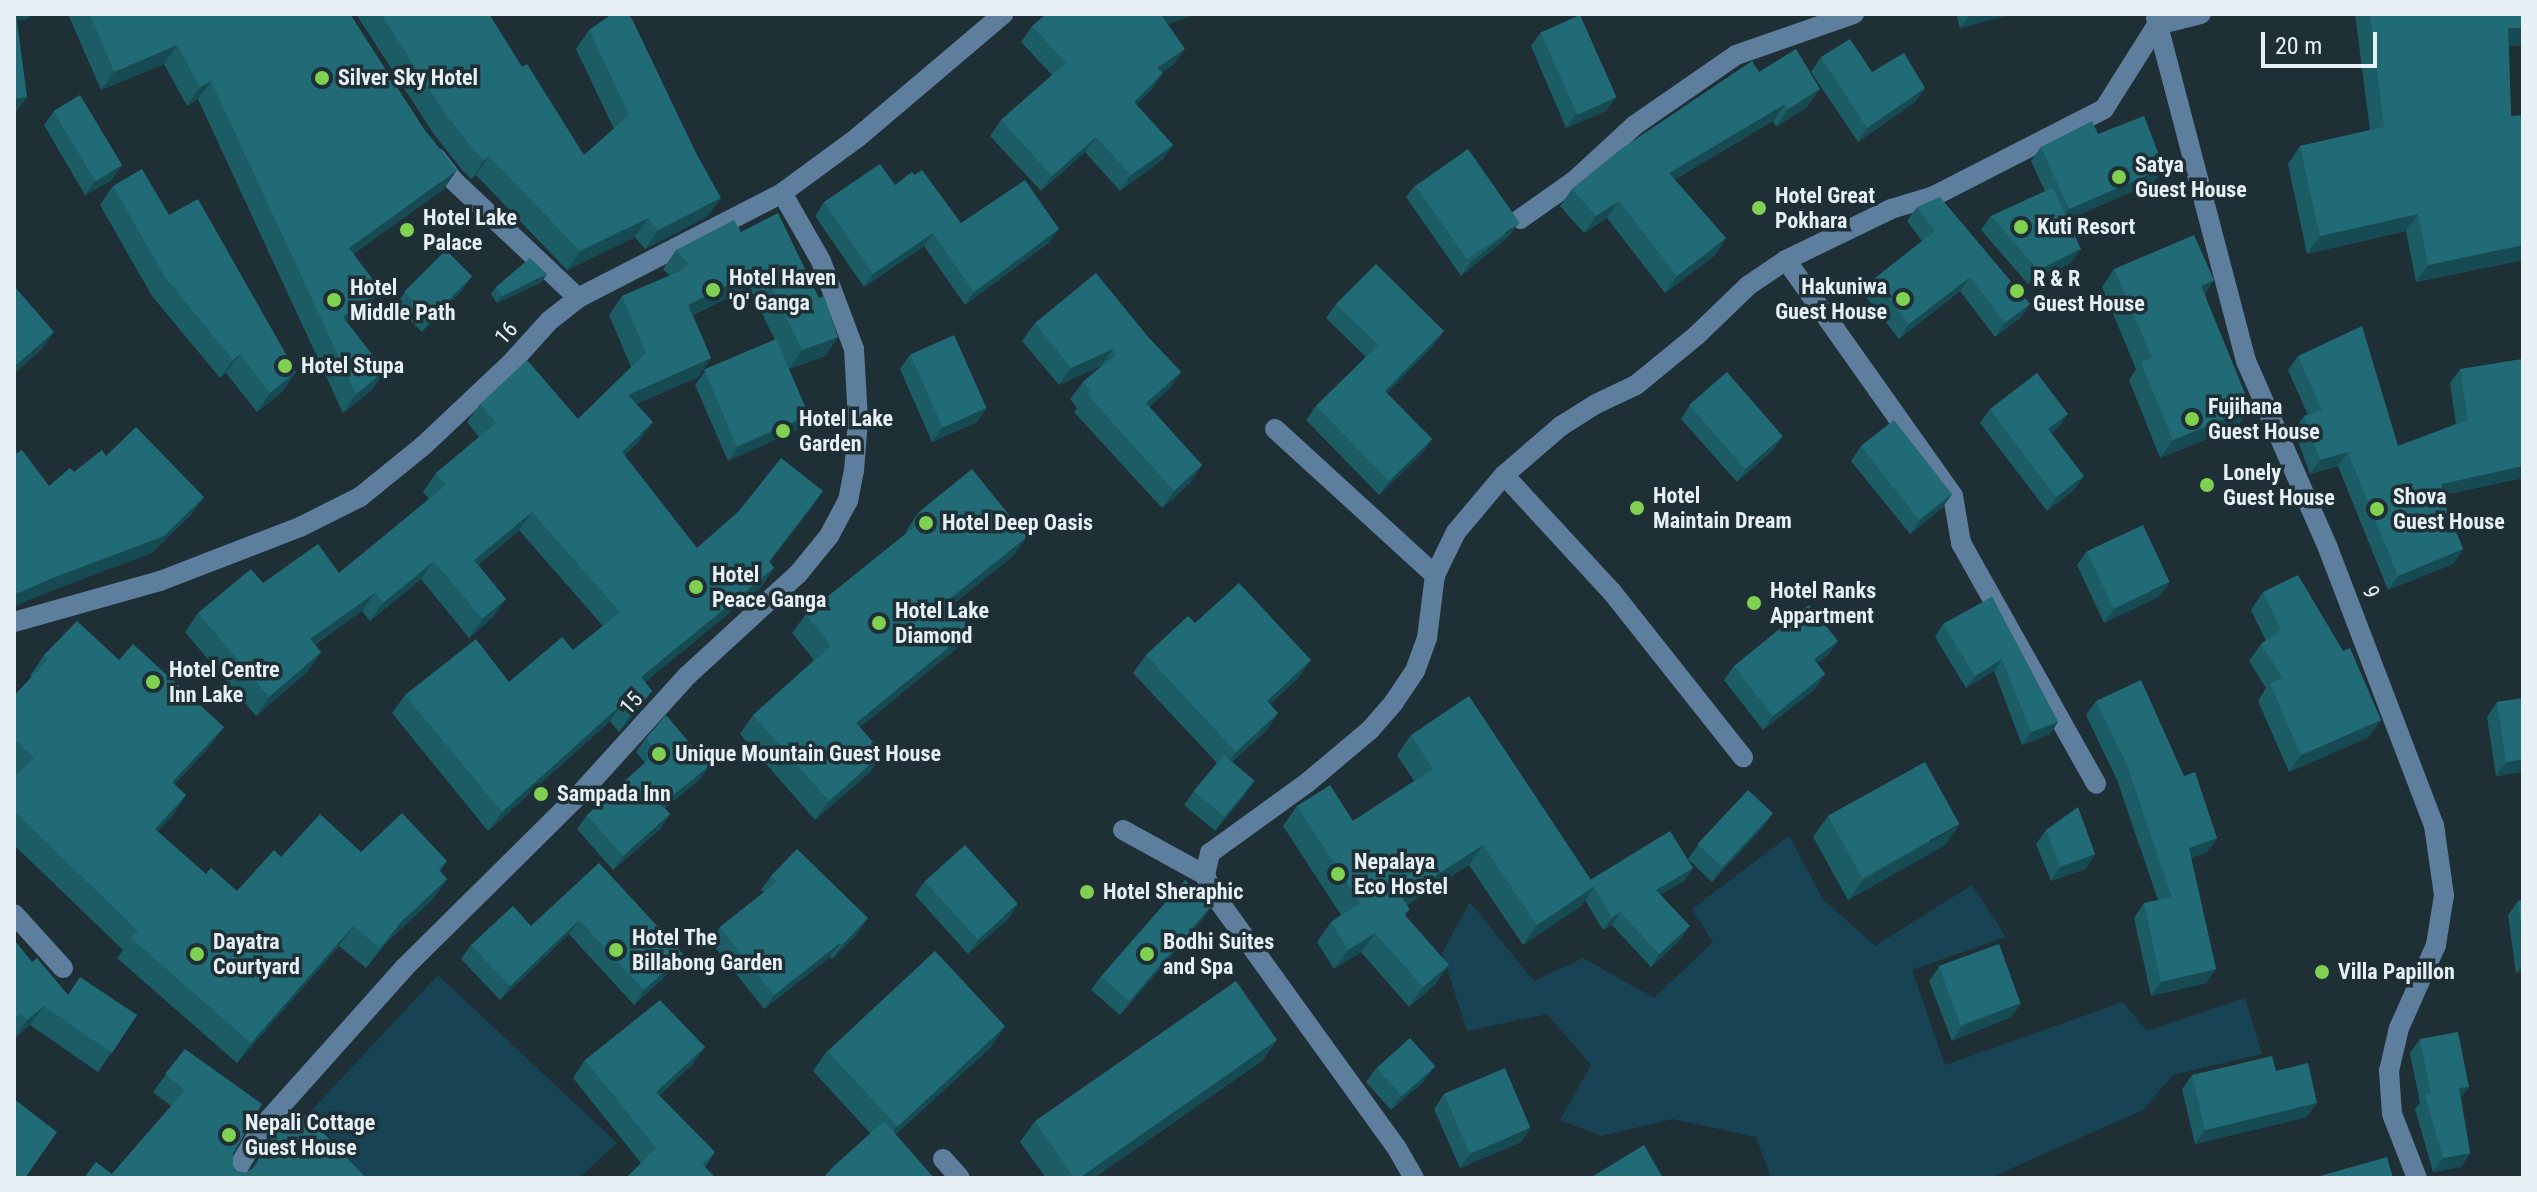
<!DOCTYPE html>
<style>
body{margin:0}
#map{position:relative;width:2537px;height:1192px;overflow:hidden;background:#1f2f36;font-family:"Roboto Condensed",sans-serif}
div>[style]{position:absolute}
[style*='--x']{left:calc(var(--x)*1px);top:calc(var(--y)*1px);width:calc(var(--w)*1px);rotate:calc(var(--a)*1deg)}
.green>*{inset:0;background:#174354}
.minor>*{height:20px;margin:-10px;padding:0 10px;transform-origin:10px;border-radius:10px;background:#5d7e9c}
.wall>*{inset:0;background:#1c5c65}
.shaded-wall>*{inset:0;background:#174b53}
.building>*{inset:0;background:#216b76;transform-origin:0 0}
.dots>*{width:22px;height:22px;translate:-50% -50%;box-sizing:border-box;border:4px solid #1f2f36;border-radius:50%}
span{translate:-50% -50%;white-space:nowrap;text-align:center;line-height:1.15;-webkit-text-stroke:7px #1f2f36;paint-order:stroke}
.poi-label{font-size:22px;color:#e6f0f5;font-weight:700}
.left{translate:0 -50%;text-align:left}
.right{translate:-100% -50%;text-align:right}
.street-label{font-size:22px;color:#e6f0f5}
.frame{position:absolute;inset:0;border:16px solid #e6f0f5;pointer-events:none}
.scale{position:absolute;left:2261px;top:32px;width:116px;height:36px;box-sizing:border-box;border:4px solid #e6f0f5;border-top:0;padding-left:10px;font-size:24px;line-height:28px;white-space:nowrap;color:#e6f0f5;-webkit-text-stroke:6px #1f2f36;paint-order:stroke}
</style>
<div id="map">
<div class="green">
<div style="clip-path:polygon(1789px 836px,1823px 899px,1875px 946px,1972px 885px,2006px 937px,1912px 970px,1945px 1065px,2123px 1002px,2147px 1031px,2245px 998px,2262px 1054px,2173px 1075px,2143px 1110px,1990px 1178px,1771px 1178px,1756px 1137px,1673px 1119px,1601px 1136px,1560px 1120px,1591px 1065px,1547px 1014px,1467px 1031px,1442px 953px,1470px 902px,1534px 981px,1583px 958px,1654px 998px,1713px 942px,1692px 909px)"></div>
<div style="clip-path:polygon(438px 975px,617px 1143px,579px 1178px,364px 1178px,310px 1112px)"></div>
</div>
<div class="minor">
<div style="--x:2156;--y:18;--w:355;--a:75.3"></div>
<div style="--x:2246;--y:361;--w:204;--a:66.3"></div>
<div style="--x:2328;--y:548;--w:297;--a:69.1"></div>
<div style="--x:2434;--y:825;--w:71;--a:81.9"></div>
<div style="--x:2444;--y:895;--w:51;--a:99.1"></div>
<div style="--x:2436;--y:945;--w:91;--a:114"></div>
<div style="--x:2399;--y:1028;--w:44;--a:103.1"></div>
<div style="--x:2389;--y:1071;--w:43;--a:86"></div>
<div style="--x:2392;--y:1114;--w:69;--a:68.7"></div>
<div style="--x:436;--y:158;--w:28;--a:52"></div>
<div style="--x:453;--y:180;--w:172;--a:43.3"></div>
<div style="--x:1520;--y:219;--w:66;--a:-35.1"></div>
<div style="--x:1574;--y:181;--w:83;--a:-42.6"></div>
<div style="--x:1635;--y:125;--w:123;--a:-34.7"></div>
<div style="--x:1736;--y:55;--w:125;--a:-19.2"></div>
<div style="--x:1786;--y:260;--w:289;--a:54.7"></div>
<div style="--x:1953;--y:496;--w:48;--a:80.3"></div>
<div style="--x:1961;--y:543;--w:276;--a:60.7"></div>
<div style="--x:1275;--y:429;--w:217;--a:42.4"></div>
<div style="--x:1504;--y:475;--w:159;--a:47.3"></div>
<div style="--x:1612;--y:592;--w:211;--a:51.6"></div>
<div style="--x:14;--y:622;--w:152;--a:-15.7"></div>
<div style="--x:160;--y:581;--w:150;--a:-21.1"></div>
<div style="--x:300;--y:527;--w:67;--a:-26.6"></div>
<div style="--x:360;--y:497;--w:81;--a:-39"></div>
<div style="--x:423;--y:446;--w:122;--a:-43.3"></div>
<div style="--x:512;--y:362;--w:55;--a:-47.9"></div>
<div style="--x:549;--y:321;--w:37;--a:-38"></div>
<div style="--x:578;--y:298;--w:229;--a:-27.2"></div>
<div style="--x:782;--y:193;--w:93;--a:-36.3"></div>
<div style="--x:857;--y:138;--w:192;--a:-40.3"></div>
<div style="--x:1123;--y:830;--w:94;--a:28.8"></div>
<div style="--x:14;--y:914;--w:73;--a:47.8"></div>
<div style="--x:943;--y:1159;--w:25;--a:48"></div>
<div style="--x:232;--y:1178;--w:59;--a:-59.5"></div>
<div style="--x:262;--y:1127;--w:213;--a:-48.2"></div>
<div style="--x:404;--y:968;--w:246;--a:-44.7"></div>
<div style="--x:579;--y:795;--w:162;--a:-47.8"></div>
<div style="--x:688;--y:675;--w:149;--a:-42.6"></div>
<div style="--x:798;--y:574;--w:49;--a:-50.8"></div>
<div style="--x:829;--y:536;--w:40;--a:-62"></div>
<div style="--x:848;--y:501;--w:31;--a:-79"></div>
<div style="--x:854;--y:471;--w:51;--a:-85.5"></div>
<div style="--x:858;--y:420;--w:71;--a:-93.2"></div>
<div style="--x:854;--y:349;--w:94;--a:-110.6"></div>
<div style="--x:821;--y:261;--w:78;--a:-119.8"></div>
<div style="--x:1414;--y:1178;--w:36;--a:-120"></div>
<div style="--x:1396;--y:1147;--w:313;--a:-125.8"></div>
<div style="--x:1213;--y:893;--w:20;--a:-114"></div>
<div style="--x:1205;--y:875;--w:23;--a:-77"></div>
<div style="--x:1210;--y:853;--w:121;--a:-35.9"></div>
<div style="--x:1308;--y:782;--w:81;--a:-40"></div>
<div style="--x:1370;--y:730;--w:37;--a:-49"></div>
<div style="--x:1394;--y:702;--w:37;--a:-56"></div>
<div style="--x:1415;--y:671;--w:35;--a:-70"></div>
<div style="--x:1427;--y:638;--w:64;--a:-82.8"></div>
<div style="--x:1435;--y:575;--w:48;--a:-64"></div>
<div style="--x:1456;--y:532;--w:75;--a:-49.9"></div>
<div style="--x:1504;--y:475;--w:75;--a:-40.7"></div>
<div style="--x:1561;--y:426;--w:41;--a:-32.2"></div>
<div style="--x:1596;--y:404;--w:44;--a:-25.4"></div>
<div style="--x:1636;--y:385;--w:79;--a:-39.3"></div>
<div style="--x:1697;--y:335;--w:72;--a:-43.9"></div>
<div style="--x:1749;--y:285;--w:45;--a:-34"></div>
<div style="--x:1786;--y:260;--w:117;--a:-25.9"></div>
<div style="--x:1891;--y:209;--w:45;--a:-16.8"></div>
<div style="--x:1934;--y:196;--w:191;--a:-27.1"></div>
<div style="--x:2104;--y:109;--w:99;--a:-57.8"></div>
<div style="--x:2157;--y:25;--w:45;--a:-14"></div>
</div>
<div class="wall">
<div style="clip-path:polygon(68px 14px,350px 14px,444px 189px,353px 254px,380px 289px,367px 308px,347px 323px,372px 390px,343px 413px,198px 99px,187px 106px,164px 64px,101px 90px)"></div>
<div style="clip-path:polygon(356px 14px,489px 14px,522px 67px,584px 155px,614px 129px,576px 49px,589px 30px,708px 216px,645px 249px,635px 237px,567px 270px,476px 175px,471px 179px,463px 171px,433px 133px)"></div>
<div style="clip-path:polygon(1956px 14px,2012px 14px,1960px 28px)"></div>
<div style="clip-path:polygon(2355px 14px,2523px 14px,2523px 45px,2509px 46px,2511px 116px,2523px 260px,2416px 282px,2406px 231px,2307px 254px,2288px 164px,2300px 146px,2370px 130px)"></div>
<div style="clip-path:polygon(1168px 25px,1174px 64px,1162px 72px,1152px 89px,1136px 104px,1173px 145px,1162px 160px,1120px 191px,1085px 152px,1041px 191px,990px 136px,1001px 120px,1052px 75px,1021px 42px,1032px 26px)"></div>
<div style="clip-path:polygon(1541px 32px,1616px 97px,1606px 111px,1566px 128px,1531px 46px)"></div>
<div style="clip-path:polygon(1821px 57px,1872px 72px,1925px 88px,1915px 102px,1858px 142px,1811px 72px)"></div>
<div style="clip-path:polygon(1759px 72px,1808px 106px,1776px 127px,1773px 121px,1674px 180px,1726px 238px,1714px 256px,1665px 293px,1607px 218px,1584px 233px,1560px 206px,1572px 189px)"></div>
<div style="clip-path:polygon(54px 111px,112px 180px,85px 195px,44px 125px)"></div>
<div style="clip-path:polygon(2098px 134px,2154px 182px,2067px 220px,2071px 263px,2028px 284px,1981px 230px,1991px 216px,2045px 191px,2031px 161px,2041px 147px)"></div>
<div style="clip-path:polygon(895px 185px,961px 223px,1050px 242px,965px 305px,924px 246px,864px 287px,815px 216px,824px 202px)"></div>
<div style="clip-path:polygon(1415px 185px,1510px 235px,1461px 276px,1406px 197px)"></div>
<div style="clip-path:polygon(113px 186px,169px 215px,283px 391px,257px 412px,226px 373px,220px 378px,152px 296px,100px 205px)"></div>
<div style="clip-path:polygon(1917px 207px,2030px 304px,2020px 318px,1995px 337px,1960px 291px,1899px 339px,1864px 294px,1874px 279px,1922px 241px,1907px 221px)"></div>
<div style="clip-path:polygon(741px 232px,838px 337px,825px 356px,789px 369px,809px 415px,799px 429px,728px 461px,695px 385px,705px 371px,775px 340px,749px 287px,693px 315px,711px 358px,698px 377px,636px 404px,640px 440px,624px 456px,697px 548px,823px 491px,769px 562px,774px 568px,761px 587px,645px 682px,652px 691px,639px 709px,619px 732px,610px 721px,488px 831px,392px 713px,405px 695px,509px 682px,573px 650px,603px 626px,519px 530px,478px 565px,506px 599px,493px 617px,469px 638px,421px 579px,370px 621px,362px 611px,315px 645px,321px 652px,308px 671px,256px 716px,185px 632px,198px 613px,263px 583px,339px 573px,429px 499px,423px 492px,436px 473px,479px 437px,467px 422px,480px 404px,578px 419px,631px 367px,609px 315px,622px 296px,670px 276px,663px 269px,676px 250px)"></div>
<div style="clip-path:polygon(2114px 269px,2214px 280px,2205px 293px,2238px 426px,2160px 458px,2129px 380px,2136px 369px,2102px 287px)"></div>
<div style="clip-path:polygon(472px 276px,462px 290px,422px 332px,395px 306px,405px 292px)"></div>
<div style="clip-path:polygon(542px 282px,497px 303px,491px 294px,496px 287px)"></div>
<div style="clip-path:polygon(1336px 304px,1434px 345px,1387px 393px,1432px 439px,1422px 453px,1379px 495px,1306px 420px,1316px 406px,1366px 357px,1326px 318px)"></div>
<div style="clip-path:polygon(1035px 323px,1149px 338px,1181px 372px,1169px 389px,1149px 407px,1202px 465px,1190px 483px,1162px 508px,1074px 412px,1077px 408px,1070px 399px,1083px 382px,1101px 366px,1059px 385px,1022px 341px)"></div>
<div style="clip-path:polygon(910px 355px,977px 422px,932px 442px,900px 369px)"></div>
<div style="clip-path:polygon(2298px 356px,2398px 446px,2456px 424px,2450px 383px,2460px 369px,2523px 368px,2523px 478px,2443px 495px,2442px 497px,2463px 549px,2453px 564px,2388px 590px,2338px 466px,2310px 474px,2294px 430px,2304px 416px,2308px 415px,2288px 370px)"></div>
<div style="clip-path:polygon(1690px 405px,1783px 436px,1773px 450px,1737px 482px,1681px 419px)"></div>
<div style="clip-path:polygon(1990px 409px,2058px 428px,2051px 433px,2074px 490px,2047px 511px,1980px 423px)"></div>
<div style="clip-path:polygon(1861px 446px,1952px 494px,1942px 508px,1910px 534px,1851px 461px)"></div>
<div style="clip-path:polygon(919px 512px,1013px 556px,952px 605px,957px 648px,860px 727px,870px 772px,815px 820px,740px 734px,753px 715px,814px 660px,792px 633px,806px 614px,907px 533px,906px 531px)"></div>
<div style="clip-path:polygon(2087px 551px,2160px 596px,2104px 623px,2077px 565px)"></div>
<div style="clip-path:polygon(2263px 592px,2369px 737px,2289px 772px,2258px 701px,2266px 688px,2249px 661px,2261px 644px,2266px 641px,2251px 610px)"></div>
<div style="clip-path:polygon(1992px 597px,2058px 722px,2050px 734px,2022px 745px,1994px 671px,1966px 688px,1935px 637px,1943px 624px)"></div>
<div style="clip-path:polygon(1195px 623px,1298px 678px,1270px 704px,1278px 713px,1266px 731px,1232px 762px,1245px 795px,1215px 831px,1184px 805px,1194px 791px,1217px 763px,1133px 673px,1146px 655px)"></div>
<div style="clip-path:polygon(1838px 641px,1828px 655px,1817px 663px,1825px 674px,1815px 689px,1763px 730px,1724px 680px,1734px 666px)"></div>
<div style="clip-path:polygon(44px 655px,119px 660px,224px 727px,209px 747px,174px 785px,186px 795px,172px 816px,157px 831px,206px 874px,237px 891px,281px 857px,361px 852px,447px 861px,440px 871px,447px 879px,433px 899px,386px 943px,366px 968px,339px 946px,237px 1063px,117px 958px,123px 950px,14px 845px,14px 777px,16px 775px,14px 773px,14px 696px,32px 677px,30px 676px)"></div>
<div style="clip-path:polygon(2523px 698px,2523px 772px,2496px 776px,2487px 717px,2497px 702px)"></div>
<div style="clip-path:polygon(2096px 701px,2184px 776px,2217px 838px,2207px 852px,2191px 858px,2216px 969px,2206px 983px,2151px 996px,2134px 918px,2144px 903px,2158px 900px,2117px 780px,2086px 715px)"></div>
<div style="clip-path:polygon(1411px 735px,1590px 880px,1693px 868px,1684px 881px,1660px 895px,1681px 939px,1651px 967px,1612px 925px,1603px 930px,1585px 900px,1581px 906px,1523px 945px,1469px 865px,1407px 905px,1406px 916px,1435px 985px,1409px 1007px,1361px 952px,1334px 969px,1317px 942px,1331px 922px,1341px 915px,1283px 826px,1297px 806px,1353px 821px,1414px 781px,1397px 755px)"></div>
<div style="clip-path:polygon(646px 738px,709px 766px,699px 780px,665px 808px,670px 814px,660px 829px,613px 870px,577px 829px,587px 815px,645px 763px,636px 752px)"></div>
<div style="clip-path:polygon(1773px 813px,1763px 827px,1712px 882px,1688px 859px,1698px 845px)"></div>
<div style="clip-path:polygon(1828px 816px,1945px 845px,1848px 900px,1813px 837px)"></div>
<div style="clip-path:polygon(2046px 830px,2095px 854px,2085px 869px,2051px 881px,2036px 844px)"></div>
<div style="clip-path:polygon(599px 863px,673px 969px,634px 1005px,569px 934px,500px 1000px,461px 959px,471px 945px,531px 926px)"></div>
<div style="clip-path:polygon(771px 876px,858px 933px,832px 959px,830px 957px,764px 1009px,710px 941px,720px 927px,764px 892px,761px 890px)"></div>
<div style="clip-path:polygon(925px 881px,1009px 918px,968px 954px,915px 895px)"></div>
<div style="clip-path:polygon(2523px 900px,2523px 972px,2516px 973px,2508px 915px,2518px 901px)"></div>
<div style="clip-path:polygon(1203px 919px,1120px 1015px,1091px 990px,1101px 976px)"></div>
<div style="clip-path:polygon(14px 940px,32px 962px,68px 995px,137px 1015px,98px 1072px,30px 1025px,14px 1039px)"></div>
<div style="clip-path:polygon(1939px 967px,2021px 1003px,2011px 1017px,1952px 1041px,1929px 981px)"></div>
<div style="clip-path:polygon(2420px 1039px,2461px 1098px,2470px 1153px,2461px 1167px,2433px 1172px,2415px 1109px,2420px 1103px,2410px 1053px)"></div>
<div style="clip-path:polygon(705px 1047px,692px 1065px,659px 1096px,715px 1152px,705px 1167px,641px 1163px,573px 1078px,585px 1060px)"></div>
<div style="clip-path:polygon(991px 1047px,895px 1135px,870px 1133px,813px 1071px,827px 1051px)"></div>
<div style="clip-path:polygon(185px 1049px,233px 1154px,233px 1166px,237px 1171px,245px 1173px,252px 1169px,270px 1139px,283px 1121px,365px 1177px,112px 1174px,171px 1106px,153px 1092px)"></div>
<div style="clip-path:polygon(1263px 1060px,1094px 1178px,1046px 1178px,1020px 1142px,1035px 1121px)"></div>
<div style="clip-path:polygon(1376px 1068px,1425px 1080px,1391px 1110px,1366px 1082px)"></div>
<div style="clip-path:polygon(2276px 1071px,2307px 1117px,2195px 1144px,2182px 1089px,2192px 1075px)"></div>
<div style="clip-path:polygon(1444px 1094px,1521px 1142px,1460px 1168px,1434px 1109px)"></div>
</div>
<div class="shaded-wall">
<div style="clip-path:polygon(14px 14px,32px 14px,28px 19px,14px 21px)"></div>
<div style="clip-path:polygon(1166px 14px,1196px 14px,1151px 31px,1162px 16px)"></div>
<div style="clip-path:polygon(1971px 14px,2012px 14px,1960px 28px)"></div>
<div style="clip-path:polygon(2508px 28px,2523px 28px,2523px 45px,2496px 46px)"></div>
<div style="clip-path:polygon(177px 45px,164px 64px,101px 90px,114px 72px)"></div>
<div style="clip-path:polygon(1185px 49px,1174px 64px,1147px 83px,1157px 68px)"></div>
<div style="clip-path:polygon(1163px 73px,1152px 89px,1123px 117px,1134px 102px)"></div>
<div style="clip-path:polygon(211px 81px,198px 99px,187px 106px,200px 87px)"></div>
<div style="clip-path:polygon(1925px 88px,1915px 102px,1858px 142px,1867px 128px)"></div>
<div style="clip-path:polygon(1820px 89px,1808px 106px,1776px 127px,1788px 109px)"></div>
<div style="clip-path:polygon(27px 97px,14px 115px,14px 99px)"></div>
<div style="clip-path:polygon(1616px 97px,1606px 111px,1566px 128px,1576px 114px)"></div>
<div style="clip-path:polygon(1785px 104px,1773px 121px,1657px 190px,1669px 173px)"></div>
<div style="clip-path:polygon(1096px 137px,1085px 152px,1041px 191px,1052px 176px)"></div>
<div style="clip-path:polygon(1173px 145px,1162px 160px,1120px 191px,1131px 175px)"></div>
<div style="clip-path:polygon(489px 156px,476px 175px,471px 179px,484px 160px)"></div>
<div style="clip-path:polygon(122px 166px,112px 180px,85px 195px,95px 181px)"></div>
<div style="clip-path:polygon(2164px 168px,2154px 182px,2059px 223px,2069px 209px)"></div>
<div style="clip-path:polygon(457px 170px,444px 189px,336px 267px,349px 248px)"></div>
<div style="clip-path:polygon(721px 198px,708px 216px,645px 249px,658px 230px)"></div>
<div style="clip-path:polygon(1619px 201px,1607px 218px,1584px 233px,1596px 216px)"></div>
<div style="clip-path:polygon(2418px 214px,2406px 231px,2307px 254px,2320px 236px)"></div>
<div style="clip-path:polygon(648px 218px,635px 237px,567px 270px,580px 251px)"></div>
<div style="clip-path:polygon(1519px 223px,1510px 235px,1461px 276px,1470px 263px)"></div>
<div style="clip-path:polygon(1059px 229px,1050px 242px,965px 305px,974px 292px)"></div>
<div style="clip-path:polygon(933px 233px,924px 246px,864px 287px,873px 274px)"></div>
<div style="clip-path:polygon(1726px 238px,1714px 256px,1665px 293px,1677px 276px)"></div>
<div style="clip-path:polygon(2523px 245px,2523px 260px,2416px 282px,2428px 265px)"></div>
<div style="clip-path:polygon(2081px 249px,2071px 263px,2028px 284px,2038px 270px)"></div>
<div style="clip-path:polygon(762px 268px,749px 287px,675px 323px,688px 305px)"></div>
<div style="clip-path:polygon(547px 274px,542px 282px,497px 303px,502px 296px)"></div>
<div style="clip-path:polygon(472px 276px,462px 290px,422px 332px,432px 318px)"></div>
<div style="clip-path:polygon(1970px 277px,1960px 291px,1899px 339px,1909px 324px)"></div>
<div style="clip-path:polygon(2214px 280px,2201px 298px,2201px 286px)"></div>
<div style="clip-path:polygon(380px 289px,367px 308px,330px 336px,343px 317px)"></div>
<div style="clip-path:polygon(2030px 304px,2020px 318px,1995px 337px,2005px 323px)"></div>
<div style="clip-path:polygon(1444px 331px,1434px 345px,1375px 405px,1385px 391px)"></div>
<div style="clip-path:polygon(54px 332px,42px 349px,14px 374px,14px 367px)"></div>
<div style="clip-path:polygon(838px 337px,825px 356px,789px 369px,802px 350px)"></div>
<div style="clip-path:polygon(1113px 349px,1101px 366px,1059px 385px,1071px 368px)"></div>
<div style="clip-path:polygon(240px 354px,226px 373px,220px 378px,233px 360px)"></div>
<div style="clip-path:polygon(711px 358px,698px 377px,614px 413px,628px 395px)"></div>
<div style="clip-path:polygon(385px 371px,372px 390px,343px 413px,356px 394px)"></div>
<div style="clip-path:polygon(296px 372px,283px 391px,257px 412px,270px 393px)"></div>
<div style="clip-path:polygon(1181px 372px,1169px 389px,1134px 421px,1146px 403px)"></div>
<div style="clip-path:polygon(987px 408px,977px 422px,932px 442px,942px 428px)"></div>
<div style="clip-path:polygon(2251px 408px,2238px 426px,2160px 458px,2173px 440px)"></div>
<div style="clip-path:polygon(2068px 414px,2058px 428px,2038px 443px,2048px 429px)"></div>
<div style="clip-path:polygon(809px 415px,799px 429px,728px 461px,738px 447px)"></div>
<div style="clip-path:polygon(653px 422px,640px 440px,609px 471px,622px 452px)"></div>
<div style="clip-path:polygon(1783px 436px,1773px 450px,1737px 482px,1747px 468px)"></div>
<div style="clip-path:polygon(1432px 439px,1422px 453px,1379px 495px,1389px 481px)"></div>
<div style="clip-path:polygon(2348px 452px,2338px 466px,2310px 474px,2320px 460px)"></div>
<div style="clip-path:polygon(1202px 465px,1190px 483px,1162px 508px,1174px 491px)"></div>
<div style="clip-path:polygon(2523px 466px,2523px 478px,2443px 495px,2434px 508px,2441px 484px)"></div>
<div style="clip-path:polygon(2084px 476px,2074px 490px,2047px 511px,2056px 497px)"></div>
<div style="clip-path:polygon(823px 491px,810px 510px,756px 580px,769px 561px)"></div>
<div style="clip-path:polygon(1952px 494px,1942px 508px,1910px 534px,1920px 520px)"></div>
<div style="clip-path:polygon(204px 497px,192px 514px,152px 553px,38px 596px,14px 607px,14px 595px)"></div>
<div style="clip-path:polygon(532px 512px,519px 530px,461px 579px,474px 560px)"></div>
<div style="clip-path:polygon(1027px 537px,1013px 556px,934px 619px,948px 600px)"></div>
<div style="clip-path:polygon(2463px 549px,2453px 564px,2388px 590px,2398px 576px)"></div>
<div style="clip-path:polygon(434px 561px,421px 579px,370px 621px,383px 603px)"></div>
<div style="clip-path:polygon(774px 568px,761px 587px,628px 696px,641px 677px)"></div>
<div style="clip-path:polygon(2170px 582px,2160px 596px,2104px 623px,2114px 609px)"></div>
<div style="clip-path:polygon(375px 593px,362px 611px,297px 658px,310px 639px)"></div>
<div style="clip-path:polygon(506px 599px,493px 617px,469px 638px,482px 619px)"></div>
<div style="clip-path:polygon(971px 629px,957px 648px,842px 742px,856px 723px)"></div>
<div style="clip-path:polygon(1838px 641px,1828px 655px,1804px 673px,1814px 659px)"></div>
<div style="clip-path:polygon(321px 652px,308px 671px,256px 716px,269px 697px)"></div>
<div style="clip-path:polygon(2002px 659px,1994px 671px,1966px 688px,1975px 676px)"></div>
<div style="clip-path:polygon(1311px 660px,1298px 678px,1254px 719px,1267px 701px)"></div>
<div style="clip-path:polygon(1825px 674px,1815px 689px,1763px 730px,1773px 716px)"></div>
<div style="clip-path:polygon(652px 691px,639px 709px,619px 732px,632px 713px)"></div>
<div style="clip-path:polygon(623px 703px,610px 721px,488px 831px,502px 812px)"></div>
<div style="clip-path:polygon(1278px 713px,1266px 731px,1223px 770px,1236px 752px)"></div>
<div style="clip-path:polygon(2381px 720px,2369px 737px,2289px 772px,2301px 755px)"></div>
<div style="clip-path:polygon(2058px 722px,2050px 734px,2022px 745px,2031px 732px)"></div>
<div style="clip-path:polygon(224px 727px,209px 747px,158px 803px,172px 782px)"></div>
<div style="clip-path:polygon(883px 753px,870px 772px,815px 820px,829px 801px)"></div>
<div style="clip-path:polygon(2523px 759px,2523px 772px,2496px 776px,2506px 762px)"></div>
<div style="clip-path:polygon(709px 766px,699px 780px,652px 819px,661px 805px)"></div>
<div style="clip-path:polygon(1255px 781px,1245px 795px,1215px 831px,1224px 817px)"></div>
<div style="clip-path:polygon(186px 795px,172px 816px,140px 849px,155px 829px)"></div>
<div style="clip-path:polygon(1773px 813px,1763px 827px,1712px 882px,1722px 868px)"></div>
<div style="clip-path:polygon(670px 814px,660px 829px,613px 870px,623px 856px)"></div>
<div style="clip-path:polygon(1960px 824px,1945px 845px,1848px 900px,1863px 880px)"></div>
<div style="clip-path:polygon(2217px 838px,2207px 852px,2179px 862px,2189px 848px)"></div>
<div style="clip-path:polygon(1483px 845px,1469px 865px,1388px 917px,1402px 897px)"></div>
<div style="clip-path:polygon(2095px 854px,2085px 869px,2051px 881px,2060px 867px)"></div>
<div style="clip-path:polygon(1693px 868px,1684px 881px,1647px 903px,1656px 890px)"></div>
<div style="clip-path:polygon(447px 879px,433px 899px,386px 943px,366px 968px,400px 923px)"></div>
<div style="clip-path:polygon(1595px 886px,1581px 906px,1523px 945px,1537px 925px)"></div>
<div style="clip-path:polygon(1018px 904px,1009px 918px,968px 954px,978px 940px)"></div>
<div style="clip-path:polygon(1213px 904px,1203px 919px,1120px 1015px,1130px 1001px)"></div>
<div style="clip-path:polygon(1620px 912px,1612px 925px,1603px 930px,1612px 918px)"></div>
<div style="clip-path:polygon(868px 918px,858px 933px,832px 959px,842px 945px)"></div>
<div style="clip-path:polygon(579px 920px,569px 934px,500px 1000px,510px 986px)"></div>
<div style="clip-path:polygon(353px 926px,339px 946px,237px 1063px,251px 1043px)"></div>
<div style="clip-path:polygon(1690px 926px,1681px 939px,1651px 967px,1659px 954px)"></div>
<div style="clip-path:polygon(1375px 933px,1361px 952px,1334px 969px,1348px 950px)"></div>
<div style="clip-path:polygon(840px 943px,830px 957px,764px 1009px,774px 995px)"></div>
<div style="clip-path:polygon(683px 954px,673px 969px,634px 1005px,644px 990px)"></div>
<div style="clip-path:polygon(2523px 963px,2523px 972px,2516px 973px)"></div>
<div style="clip-path:polygon(1449px 965px,1435px 985px,1409px 1007px,1423px 987px)"></div>
<div style="clip-path:polygon(2216px 969px,2206px 983px,2151px 996px,2161px 982px)"></div>
<div style="clip-path:polygon(2021px 1003px,2011px 1017px,1952px 1041px,1962px 1026px)"></div>
<div style="clip-path:polygon(44px 1006px,30px 1025px,14px 1039px,27px 1020px)"></div>
<div style="clip-path:polygon(1005px 1026px,991px 1047px,883px 1146px,897px 1126px)"></div>
<div style="clip-path:polygon(1277px 1040px,1263px 1060px,1094px 1178px,1079px 1178px)"></div>
<div style="clip-path:polygon(705px 1047px,692px 1065px,643px 1110px,656px 1092px)"></div>
<div style="clip-path:polygon(1435px 1066px,1425px 1080px,1391px 1110px,1401px 1096px)"></div>
<div style="clip-path:polygon(2469px 1087px,2459px 1101px,2459px 1088px)"></div>
<div style="clip-path:polygon(2317px 1103px,2307px 1117px,2195px 1144px,2205px 1130px)"></div>
<div style="clip-path:polygon(1531px 1128px,1521px 1142px,1460px 1168px,1470px 1154px)"></div>
<div style="clip-path:polygon(2470px 1153px,2461px 1167px,2433px 1172px,2443px 1158px)"></div>
</div>
<div class="building">
<div style="clip-path:polygon(14px 14px,16px 14px,27px 97px,14px 99px)"></div>
<div style="clip-path:polygon(90px 14px,350px 14px,424px 129px,457px 170px,349px 248px,380px 289px,343px 317px,385px 371px,356px 394px,211px 81px,200px 87px,177px 45px,114px 72px)"></div>
<div style="clip-path:polygon(381px 14px,489px 14px,522px 67px,527px 64px,584px 155px,629px 115px,589px 30px,612px 14px,628px 14px,632px 19px,697px 155px,721px 198px,658px 230px,648px 218px,580px 251px,489px 156px,484px 160px,476px 152px,446px 115px)"></div>
<div style="clip-path:polygon(1046px 14px,1166px 14px,1162px 16px,1185px 49px,1157px 68px,1163px 73px,1134px 102px,1173px 145px,1131px 175px,1096px 137px,1052px 176px,1001px 120px,1066px 63px,1032px 26px)"></div>
<div style="clip-path:polygon(2370px 14px,2523px 14px,2523px 28px,2508px 28px,2511px 116px,2523px 115px,2523px 245px,2428px 265px,2418px 214px,2320px 236px,2300px 146px,2384px 127px)"></div>
<div style="left:1580px;top:15px;width:90px;height:43px;rotate:66deg"></div>
<div style="clip-path:polygon(1850px 39px,1872px 72px,1904px 53px,1925px 88px,1867px 128px,1821px 57px)"></div>
<div style="clip-path:polygon(1796px 49px,1820px 89px,1788px 109px,1785px 104px,1669px 173px,1726px 238px,1677px 276px,1619px 201px,1596px 216px,1572px 189px,1621px 149px,1752px 61px,1759px 72px)"></div>
<div style="left:80px;top:95px;width:82px;height:31px;rotate:59deg"></div>
<div style="clip-path:polygon(2144px 116px,2164px 168px,2069px 209px,2041px 147px,2092px 121px,2098px 134px)"></div>
<div style="left:1468px;top:149px;width:90px;height:64px;rotate:55deg"></div>
<div style="clip-path:polygon(880px 164px,895px 185px,912px 172px,914px 175px,922px 170px,961px 223px,1025px 180px,1059px 229px,974px 292px,933px 233px,873px 274px,824px 202px)"></div>
<div style="clip-path:polygon(142px 169px,169px 215px,198px 199px,296px 372px,270px 393px,240px 354px,233px 360px,165px 277px,113px 186px)"></div>
<div style="clip-path:polygon(2053px 188px,2081px 249px,2038px 270px,1991px 216px)"></div>
<div style="clip-path:polygon(1940px 197px,2030px 304px,2005px 323px,1970px 277px,1909px 324px,1874px 279px,1935px 231px,1917px 207px)"></div>
<div style="clip-path:polygon(778px 213px,819px 298px,824px 296px,838px 337px,802px 350px,762px 268px,688px 305px,711px 358px,628px 395px,653px 422px,622px 452px,697px 548px,739px 511px,781px 458px,823px 491px,769px 561px,774px 568px,641px 677px,652px 691px,632px 713px,623px 703px,502px 812px,405px 695px,476px 639px,509px 682px,562px 637px,573px 650px,620px 612px,532px 512px,474px 560px,506px 599px,482px 619px,434px 561px,383px 603px,375px 593px,310px 639px,321px 652px,269px 697px,198px 613px,251px 569px,263px 583px,318px 544px,339px 573px,446px 485px,436px 473px,496px 423px,480px 404px,527px 360px,578px 419px,646px 353px,622px 296px,680px 271px,689px 264px,676px 250px,734px 220px,741px 232px)"></div>
<div style="clip-path:polygon(2194px 235px,2214px 280px,2201px 286px,2251px 408px,2173px 440px,2141px 362px,2152px 358px,2114px 269px)"></div>
<div style="left:446px;top:250px;width:37px;height:59px;rotate:45deg"></div>
<div style="clip-path:polygon(530px 258px,547px 274px,502px 296px,496px 287px)"></div>
<div style="clip-path:polygon(1376px 264px,1444px 331px,1385px 391px,1432px 439px,1389px 481px,1316px 406px,1378px 345px,1336px 304px)"></div>
<div style="clip-path:polygon(1096px 273px,1149px 338px,1181px 372px,1146px 403px,1202px 465px,1174px 491px,1087px 394px,1090px 391px,1083px 382px,1116px 355px,1113px 349px,1071px 368px,1035px 323px)"></div>
<div style="clip-path:polygon(14px 286px,54px 332px,14px 367px)"></div>
<div style="clip-path:polygon(2362px 326px,2398px 446px,2468px 420px,2460px 369px,2522px 359px,2523px 368px,2523px 466px,2441px 484px,2444px 494px,2441px 495px,2463px 549px,2398px 576px,2348px 452px,2320px 460px,2304px 416px,2322px 410px,2298px 356px)"></div>
<div style="left:954px;top:335px;width:80px;height:48px;rotate:66deg"></div>
<div style="left:776px;top:339px;width:83px;height:78px;rotate:67deg"></div>
<div style="left:1727px;top:372px;width:85px;height:50px;rotate:49deg"></div>
<div style="clip-path:polygon(2037px 373px,2068px 414px,2048px 429px,2084px 476px,2056px 497px,1990px 409px)"></div>
<div style="left:1894px;top:420px;width:94px;height:42px;rotate:52deg"></div>
<div style="clip-path:polygon(136px 427px,204px 497px,164px 536px,50px 579px,14px 595px,14px 455px,22px 450px,49px 486px,70px 468px,74px 472px,102px 450px,106px 456px)"></div>
<div style="clip-path:polygon(972px 469px,1027px 537px,948px 600px,971px 629px,856px 723px,883px 753px,829px 801px,753px 715px,831px 646px,806px 614px,924px 519px,919px 512px)"></div>
<div style="left:2143px;top:525px;width:63px;height:62px;rotate:65deg"></div>
<div style="clip-path:polygon(2298px 575px,2343px 651px,2350px 648px,2381px 720px,2301px 755px,2270px 684px,2283px 678px,2261px 644px,2281px 630px,2263px 592px)"></div>
<div style="clip-path:polygon(1239px 583px,1311px 660px,1267px 701px,1278px 713px,1236px 752px,1146px 655px,1188px 616px,1195px 623px)"></div>
<div style="clip-path:polygon(1992px 597px,2058px 722px,2031px 732px,2002px 659px,1975px 676px,1943px 624px)"></div>
<div style="clip-path:polygon(1809px 605px,1838px 641px,1814px 659px,1825px 674px,1773px 716px,1734px 666px)"></div>
<div style="clip-path:polygon(77px 621px,119px 660px,133px 644px,224px 727px,172px 782px,186px 795px,155px 829px,206px 874px,211px 868px,237px 891px,274px 850px,281px 857px,320px 814px,361px 852px,402px 813px,447px 861px,438px 869px,447px 879px,400px 923px,380px 948px,353px 926px,251px 1043px,131px 938px,138px 931px,14px 811px,14px 777px,34px 758px,14px 739px,14px 696px,48px 659px,44px 655px)"></div>
<div style="clip-path:polygon(2141px 680px,2184px 776px,2195px 772px,2217px 838px,2189px 848px,2216px 969px,2161px 982px,2144px 903px,2172px 897px,2127px 765px,2096px 701px)"></div>
<div style="clip-path:polygon(1469px 696px,1595px 886px,1537px 925px,1483px 845px,1402px 897px,1410px 910px,1404px 914px,1449px 965px,1423px 987px,1375px 933px,1348px 950px,1331px 922px,1360px 903px,1297px 806px,1330px 785px,1353px 821px,1433px 769px,1411px 735px)"></div>
<div style="clip-path:polygon(2523px 698px,2523px 759px,2506px 762px,2497px 702px)"></div>
<div style="clip-path:polygon(666px 715px,709px 766px,661px 805px,670px 814px,623px 856px,587px 815px,657px 752px,646px 738px)"></div>
<div style="left:1224px;top:755px;width:40px;height:47px;rotate:40deg"></div>
<div style="left:1925px;top:762px;width:71px;height:111px;rotate:61deg"></div>
<div style="left:1748px;top:790px;width:34px;height:74px;rotate:43deg"></div>
<div style="clip-path:polygon(2078px 807px,2095px 854px,2060px 867px,2046px 830px)"></div>
<div style="clip-path:polygon(1670px 831px,1693px 868px,1656px 890px,1690px 926px,1659px 954px,1620px 912px,1612px 918px,1590px 880px)"></div>
<div style="left:965px;top:845px;width:79px;height:54px;rotate:48deg"></div>
<div style="clip-path:polygon(797px 849px,868px 918px,842px 945px,840px 943px,774px 995px,720px 927px,777px 882px,771px 876px)"></div>
<div style="clip-path:polygon(599px 863px,683px 954px,644px 990px,579px 920px,510px 986px,471px 945px,513px 906px,531px 926px)"></div>
<div style="left:1185px;top:880px;width:37px;height:128px;rotate:41deg"></div>
<div style="clip-path:polygon(2523px 900px,2523px 938px,2518px 901px)"></div>
<div style="clip-path:polygon(14px 940px,32px 962px,37px 958px,68px 995px,80px 977px,137px 1015px,112px 1053px,44px 1006px,27px 1020px,21px 1013px,14px 1020px)"></div>
<div style="left:1999px;top:944px;width:63px;height:64px;rotate:70deg"></div>
<div style="left:935px;top:951px;width:103px;height:147px;rotate:47deg"></div>
<div style="clip-path:polygon(1236px 981px,1277px 1040px,1079px 1178px,1074px 1178px,1035px 1121px)"></div>
<div style="clip-path:polygon(660px 1000px,705px 1047px,656px 1092px,715px 1152px,702px 1164px,716px 1178px,626px 1178px,656px 1148px,585px 1060px)"></div>
<div style="clip-path:polygon(2458px 1032px,2469px 1087px,2459px 1088px,2470px 1153px,2443px 1158px,2425px 1095px,2431px 1094px,2420px 1039px)"></div>
<div style="left:1410px;top:1038px;width:38px;height:45px;rotate:48deg"></div>
<div style="clip-path:polygon(185px 1049px,262px 1104px,233px 1154px,233px 1166px,237px 1171px,245px 1173px,255px 1167px,283px 1121px,291px 1128px,306px 1114px,365px 1177px,84px 1178px,96px 1162px,112px 1174px,185px 1090px,165px 1074px)"></div>
<div style="clip-path:polygon(2272px 1056px,2276px 1071px,2308px 1063px,2317px 1103px,2205px 1130px,2192px 1075px)"></div>
<div style="left:1505px;top:1068px;width:65px;height:66px;rotate:67deg"></div>
<div style="clip-path:polygon(14px 1099px,57px 1132px,25px 1178px,14px 1178px)"></div>
<div style="clip-path:polygon(884px 1121px,934px 1178px,823px 1178px,834px 1166px)"></div>
<div style="clip-path:polygon(1644px 1145px,1663px 1178px,1590px 1178px)"></div>
<div style="clip-path:polygon(2387px 1157px,2393px 1178px,2313px 1178px)"></div>
</div>
<div class="dots">
<div style="left:322px;top:78px;background:#80d051"></div>
<div style="left:2119px;top:177px;background:#80d051"></div>
<div style="left:1759px;top:208px;background:#80d051"></div>
<div style="left:2021px;top:227px;background:#80d051"></div>
<div style="left:407px;top:230px;background:#80d051"></div>
<div style="left:713px;top:290px;background:#80d051"></div>
<div style="left:2017px;top:291px;background:#80d051"></div>
<div style="left:1903px;top:299px;background:#80d051"></div>
<div style="left:334px;top:300px;background:#80d051"></div>
<div style="left:285px;top:366px;background:#80d051"></div>
<div style="left:2192px;top:419px;background:#80d051"></div>
<div style="left:783px;top:431px;background:#80d051"></div>
<div style="left:2207px;top:485px;background:#80d051"></div>
<div style="left:1637px;top:508px;background:#80d051"></div>
<div style="left:2377px;top:509px;background:#80d051"></div>
<div style="left:926px;top:523px;background:#80d051"></div>
<div style="left:696px;top:587px;background:#80d051"></div>
<div style="left:1754px;top:603px;background:#80d051"></div>
<div style="left:879px;top:623px;background:#80d051"></div>
<div style="left:153px;top:682px;background:#80d051"></div>
<div style="left:659px;top:754px;background:#80d051"></div>
<div style="left:541px;top:794px;background:#80d051"></div>
<div style="left:1338px;top:874px;background:#80d051"></div>
<div style="left:1087px;top:892px;background:#80d051"></div>
<div style="left:616px;top:950px;background:#80d051"></div>
<div style="left:197px;top:954px;background:#80d051"></div>
<div style="left:1147px;top:954px;background:#80d051"></div>
<div style="left:2322px;top:972px;background:#80d051"></div>
<div style="left:229px;top:1135px;background:#80d051"></div>
</div>
<div class="poi-label">
<span class="left" style="left:338px;top:78px">Silver Sky Hotel</span>
<span class="left" style="left:2135px;top:177px">Satya<br>Guest House</span>
<span class="left" style="left:1775px;top:208px">Hotel Great<br>Pokhara</span>
<span class="left" style="left:423px;top:230px">Hotel Lake<br>Palace</span>
<span class="left" style="left:2037px;top:227px">Kuti Resort</span>
<span class="left" style="left:729px;top:290px">Hotel Haven<br>'O' Ganga</span>
<span class="left" style="left:2033px;top:291px">R &amp; R<br>Guest House</span>
<span class="right" style="left:1887px;top:299px">Hakuniwa<br>Guest House</span>
<span class="left" style="left:350px;top:300px">Hotel<br>Middle Path</span>
<span class="left" style="left:301px;top:366px">Hotel Stupa</span>
<span class="left" style="left:2208px;top:419px">Fujihana<br>Guest House</span>
<span class="left" style="left:799px;top:431px">Hotel Lake<br>Garden</span>
<span class="left" style="left:2223px;top:485px">Lonely<br>Guest House</span>
<span class="left" style="left:1653px;top:508px">Hotel<br>Maintain Dream</span>
<span class="left" style="left:2393px;top:509px">Shova<br>Guest House</span>
<span class="left" style="left:942px;top:523px">Hotel Deep Oasis</span>
<span class="left" style="left:712px;top:587px">Hotel<br>Peace Ganga</span>
<span class="left" style="left:1770px;top:603px">Hotel Ranks<br>Appartment</span>
<span class="left" style="left:895px;top:623px">Hotel Lake<br>Diamond</span>
<span class="left" style="left:169px;top:682px">Hotel Centre<br>Inn Lake</span>
<span class="left" style="left:675px;top:754px">Unique Mountain Guest House</span>
<span class="left" style="left:557px;top:794px">Sampada Inn</span>
<span class="left" style="left:1354px;top:874px">Nepalaya<br>Eco Hostel</span>
<span class="left" style="left:1103px;top:892px">Hotel Sheraphic</span>
<span class="left" style="left:632px;top:950px">Hotel The<br>Billabong Garden</span>
<span class="left" style="left:213px;top:954px">Dayatra<br>Courtyard</span>
<span class="left" style="left:1163px;top:954px">Bodhi Suites<br>and Spa</span>
<span class="left" style="left:2338px;top:972px">Villa Papillon</span>
<span class="left" style="left:245px;top:1135px">Nepali Cottage<br>Guest House</span>
</div>
<div class="street-label">
<span style="left:506px;top:333px;rotate:-48deg">16</span>
<span style="left:2371px;top:592px;rotate:69deg">9</span>
<span style="left:631px;top:703px;rotate:-48deg">15</span>
</div>
<div class="frame"></div>
<div class="scale">20 m</div>
</div>
